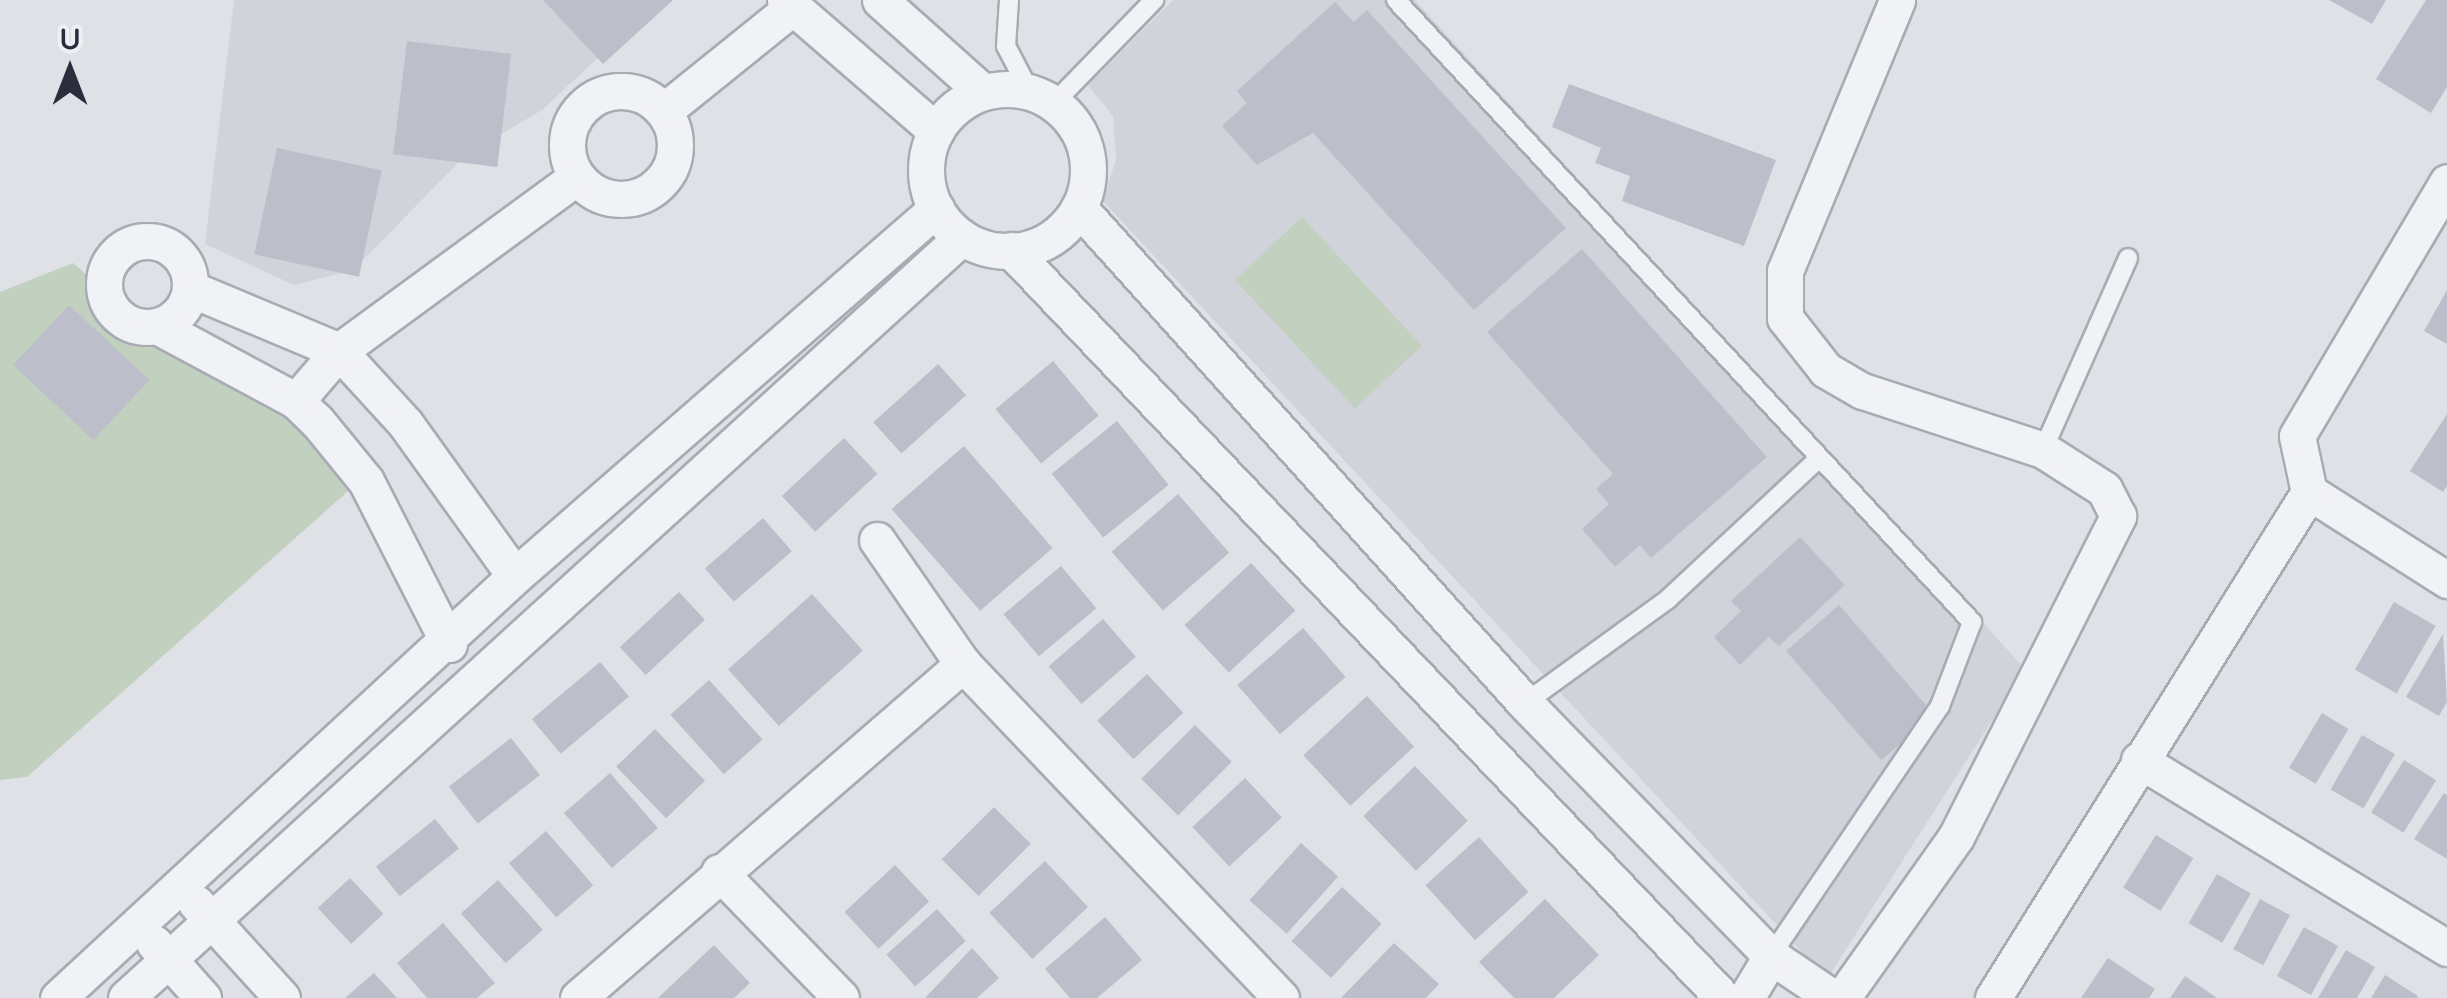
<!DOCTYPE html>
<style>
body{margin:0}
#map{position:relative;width:2447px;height:998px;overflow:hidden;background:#dfe1e7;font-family:"Varela Round",sans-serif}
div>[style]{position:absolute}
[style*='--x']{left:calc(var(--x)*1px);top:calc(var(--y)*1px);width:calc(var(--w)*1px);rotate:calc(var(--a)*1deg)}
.built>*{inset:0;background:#d1d3db}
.green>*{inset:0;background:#c2d0c0;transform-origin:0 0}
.building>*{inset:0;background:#bcbfc9;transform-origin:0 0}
.roads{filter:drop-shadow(2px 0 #a8abb4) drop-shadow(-2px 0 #a8abb4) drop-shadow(0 2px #a8abb4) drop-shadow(0 -2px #a8abb4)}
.lane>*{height:18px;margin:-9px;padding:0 9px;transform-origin:9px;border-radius:9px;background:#f1f2f5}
.street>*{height:35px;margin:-17.5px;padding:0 17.5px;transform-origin:17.5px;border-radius:17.5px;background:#f1f2f5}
.street>.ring{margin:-17.5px;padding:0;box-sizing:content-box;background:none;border:35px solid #f1f2f5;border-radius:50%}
span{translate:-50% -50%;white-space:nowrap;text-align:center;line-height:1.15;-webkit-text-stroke:9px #eef0f5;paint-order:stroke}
.north{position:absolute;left:20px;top:20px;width:100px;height:100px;-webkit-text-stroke:8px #eef0f5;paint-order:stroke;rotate:0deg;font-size:28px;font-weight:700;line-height:40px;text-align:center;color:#292d3c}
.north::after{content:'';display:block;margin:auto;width:35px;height:45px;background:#292d3c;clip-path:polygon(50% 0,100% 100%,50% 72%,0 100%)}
</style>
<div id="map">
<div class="built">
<div style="clip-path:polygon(234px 0,660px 0,542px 110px,466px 155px,353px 270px,294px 285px,205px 244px)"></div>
<div style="clip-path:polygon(1173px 0,1415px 0,2025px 669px,1827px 979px,1103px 201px,1116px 159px,1113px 116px,1088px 85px)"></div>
</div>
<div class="green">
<div style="left:1302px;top:217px;width:176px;height:92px;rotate:47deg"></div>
<div style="clip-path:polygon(73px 263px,188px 362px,374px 468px,27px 777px,0 780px,0 292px)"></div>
</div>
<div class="building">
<div style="clip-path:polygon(543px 0,673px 0,603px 64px)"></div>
<div style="clip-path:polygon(2329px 0,2386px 0,2372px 24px)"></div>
<div style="clip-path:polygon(2426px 0,2447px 0,2447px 87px,2431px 113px,2376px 79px)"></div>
<div style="clip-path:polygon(1335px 2px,1354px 22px,1367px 10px,1566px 228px,1474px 310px,1313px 133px,1257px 165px,1222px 126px,1247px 103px,1237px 91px)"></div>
<div style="left:407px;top:41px;width:105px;height:114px;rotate:7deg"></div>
<div style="clip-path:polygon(1569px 84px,1776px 160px,1744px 246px,1622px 201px,1630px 176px,1595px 163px,1601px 148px,1552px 127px)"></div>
<div style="left:277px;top:148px;width:107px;height:109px;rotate:12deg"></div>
<div style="clip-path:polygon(1582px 249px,1767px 457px,1651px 558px,1640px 545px,1615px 567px,1582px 529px,1609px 504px,1596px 489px,1613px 474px,1487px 332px)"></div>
<div style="clip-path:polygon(2447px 290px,2447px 344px,2424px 331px)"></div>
<div style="left:69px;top:305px;width:110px;height:82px;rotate:43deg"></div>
<div style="left:1053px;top:361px;width:71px;height:75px;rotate:50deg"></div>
<div style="left:938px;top:364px;width:42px;height:87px;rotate:48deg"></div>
<div style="clip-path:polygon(2447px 414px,2447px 486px,2443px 492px,2410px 471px)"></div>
<div style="left:1117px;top:421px;width:82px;height:84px;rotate:51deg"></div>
<div style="left:844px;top:438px;width:49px;height:85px;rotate:47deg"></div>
<div style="left:964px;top:446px;width:135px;height:96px;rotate:49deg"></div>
<div style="left:1178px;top:494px;width:78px;height:88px;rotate:49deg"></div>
<div style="left:763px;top:518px;width:44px;height:77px;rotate:49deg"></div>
<div style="clip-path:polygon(1800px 537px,1845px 585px,1779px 646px,1769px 637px,1740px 665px,1714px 637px,1741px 611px,1731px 601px)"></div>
<div style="left:1251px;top:563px;width:65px;height:91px;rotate:47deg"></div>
<div style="left:1061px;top:566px;width:55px;height:75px;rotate:50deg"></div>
<div style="left:679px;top:592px;width:38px;height:81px;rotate:47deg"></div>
<div style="left:812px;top:594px;width:76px;height:113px;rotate:48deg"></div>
<div style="left:2394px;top:602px;width:48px;height:78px;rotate:30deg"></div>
<div style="left:1839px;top:605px;width:145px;height:70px;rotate:49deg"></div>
<div style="left:1103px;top:619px;width:50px;height:72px;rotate:49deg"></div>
<div style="left:1303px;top:628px;width:65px;height:87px;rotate:49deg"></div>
<div style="clip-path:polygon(2443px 634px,2447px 702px,2439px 716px,2406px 697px)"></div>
<div style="left:600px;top:662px;width:45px;height:89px;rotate:50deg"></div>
<div style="left:1147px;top:674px;width:53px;height:68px;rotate:47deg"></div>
<div style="left:709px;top:680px;width:80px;height:52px;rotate:48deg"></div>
<div style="left:1367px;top:696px;width:69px;height:87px;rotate:47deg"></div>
<div style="left:2322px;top:713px;width:31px;height:64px;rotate:31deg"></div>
<div style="left:1195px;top:725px;width:52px;height:76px;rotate:45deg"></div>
<div style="left:655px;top:729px;width:72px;height:54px;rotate:46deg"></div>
<div style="left:2362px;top:735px;width:38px;height:63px;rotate:30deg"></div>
<div style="left:511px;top:738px;width:47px;height:79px;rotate:52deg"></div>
<div style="left:2404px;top:760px;width:38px;height:62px;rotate:32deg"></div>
<div style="left:1415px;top:766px;width:76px;height:72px;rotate:46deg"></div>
<div style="left:610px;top:773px;width:73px;height:61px;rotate:49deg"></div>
<div style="left:1245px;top:778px;width:54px;height:72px;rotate:47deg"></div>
<div style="clip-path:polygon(2444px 793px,2447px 795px,2447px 859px,2414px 839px)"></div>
<div style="left:994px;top:807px;width:52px;height:74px;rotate:45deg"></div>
<div style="left:435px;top:819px;width:38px;height:76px;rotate:51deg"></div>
<div style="left:546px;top:831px;width:72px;height:49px;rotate:49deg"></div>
<div style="left:2156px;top:835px;width:44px;height:62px;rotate:32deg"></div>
<div style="left:1479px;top:837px;width:74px;height:72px;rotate:48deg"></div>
<div style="left:1301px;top:843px;width:50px;height:77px;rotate:42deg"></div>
<div style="left:1045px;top:861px;width:63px;height:76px;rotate:47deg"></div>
<div style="left:895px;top:865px;width:50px;height:69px;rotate:47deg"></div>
<div style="left:2217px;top:874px;width:39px;height:57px;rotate:30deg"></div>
<div style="left:350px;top:878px;width:49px;height:44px;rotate:47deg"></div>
<div style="left:498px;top:880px;width:67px;height:50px;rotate:48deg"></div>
<div style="left:1342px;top:887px;width:54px;height:74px;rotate:43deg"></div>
<div style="clip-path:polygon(1545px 899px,1599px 955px,1554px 998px,1514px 998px,1479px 962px)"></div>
<div style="left:2260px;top:899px;width:34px;height:57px;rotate:28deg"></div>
<div style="left:937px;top:909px;width:43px;height:68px;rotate:48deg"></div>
<div style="clip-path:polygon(1105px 917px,1142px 960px,1097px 998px,1070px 998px,1045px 969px)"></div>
<div style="clip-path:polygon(443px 923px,495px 983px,477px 998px,427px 998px,397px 963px)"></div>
<div style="left:2304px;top:927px;width:39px;height:56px;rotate:29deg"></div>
<div style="clip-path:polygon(1394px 943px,1439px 984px,1426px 998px,1341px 998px)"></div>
<div style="clip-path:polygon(714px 945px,750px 983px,734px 998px,658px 998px)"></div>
<div style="clip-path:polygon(972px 948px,999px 978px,977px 998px,925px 998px)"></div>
<div style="clip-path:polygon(2346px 950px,2375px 967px,2357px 998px,2318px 998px)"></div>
<div style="clip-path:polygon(2108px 958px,2155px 989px,2149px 998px,2081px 998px)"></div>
<div style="clip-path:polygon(374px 973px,397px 998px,345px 998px)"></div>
<div style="clip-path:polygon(2385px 975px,2418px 996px,2417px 998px,2371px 998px)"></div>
<div style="clip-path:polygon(2185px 976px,2217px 998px,2170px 998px)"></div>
</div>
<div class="roads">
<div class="lane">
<div style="--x:1009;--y:0;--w:46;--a:93.7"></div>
<div style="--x:1006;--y:46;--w:52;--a:62.4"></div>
<div style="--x:1396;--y:0;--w:848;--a:47.2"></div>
<div style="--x:1972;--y:622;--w:90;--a:110.9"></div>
<div style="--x:1940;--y:706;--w:302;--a:124.1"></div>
<div style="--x:1054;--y:103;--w:144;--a:-45.8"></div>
<div style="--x:2043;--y:450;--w:210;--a:-66.1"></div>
<div style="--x:1525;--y:703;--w:177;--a:-36"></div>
<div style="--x:1668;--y:599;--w:204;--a:-43"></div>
</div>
<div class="street">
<div style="--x:785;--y:0;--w:200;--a:40.9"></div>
<div style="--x:880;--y:0;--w:138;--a:41.8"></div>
<div class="ring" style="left:926px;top:89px;width:127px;height:127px"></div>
<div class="ring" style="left:567px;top:91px;width:73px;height:73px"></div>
<div style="--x:664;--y:111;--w:167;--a:-38.9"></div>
<div style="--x:1079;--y:208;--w:666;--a:47.98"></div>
<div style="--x:1525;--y:703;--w:353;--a:45.8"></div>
<div style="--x:1771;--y:956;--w:75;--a:34.1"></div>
<div class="ring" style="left:104px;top:241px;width:51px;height:51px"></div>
<div style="--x:1011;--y:250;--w:1033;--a:46.41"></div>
<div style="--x:191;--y:289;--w:160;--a:22.7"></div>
<div style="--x:339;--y:351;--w:98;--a:47.5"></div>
<div style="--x:405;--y:423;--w:188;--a:54.3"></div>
<div style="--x:157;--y:326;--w:158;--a:28.3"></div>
<div style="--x:296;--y:401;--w:29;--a:44"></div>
<div style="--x:317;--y:421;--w:77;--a:50.8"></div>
<div style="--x:366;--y:481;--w:183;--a:63"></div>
<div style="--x:296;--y:401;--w:66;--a:-49.3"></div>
<div style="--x:339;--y:351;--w:295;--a:-36.2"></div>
<div style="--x:2309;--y:492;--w:164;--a:32.5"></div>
<div style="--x:877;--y:540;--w:151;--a:55.3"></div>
<div style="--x:963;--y:664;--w:461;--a:46.4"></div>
<div style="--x:2139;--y:760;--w:361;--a:31.4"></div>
<div style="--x:719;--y:872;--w:175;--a:45.9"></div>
<div style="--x:196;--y:903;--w:128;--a:47.8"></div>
<div style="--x:154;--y:943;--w:74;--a:48.3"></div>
<div style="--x:58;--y:998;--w:622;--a:-42.72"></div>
<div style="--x:515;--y:576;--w:559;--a:-41.08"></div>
<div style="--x:126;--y:998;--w:1130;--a:-42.31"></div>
<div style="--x:578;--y:998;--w:510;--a:-40.94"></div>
<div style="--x:1746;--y:998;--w:49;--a:-59.2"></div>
<div style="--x:1842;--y:998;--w:197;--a:-54.7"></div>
<div style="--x:1956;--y:837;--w:360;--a:-63.2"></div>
<div style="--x:2118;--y:516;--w:30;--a:-117"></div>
<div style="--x:2104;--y:489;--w:72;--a:-147.4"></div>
<div style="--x:2043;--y:450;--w:190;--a:-161.9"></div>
<div style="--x:1862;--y:391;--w:42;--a:-149.7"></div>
<div style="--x:1826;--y:370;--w:66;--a:-128.3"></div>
<div style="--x:1785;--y:318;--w:47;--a:-90"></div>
<div style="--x:1785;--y:271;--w:293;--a:-67.5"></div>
<div style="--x:1993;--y:998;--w:597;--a:-58.01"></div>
<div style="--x:2309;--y:492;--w:57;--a:-102.1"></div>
<div style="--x:2297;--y:436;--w:295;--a:-59.4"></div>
</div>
</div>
<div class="north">U</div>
</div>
